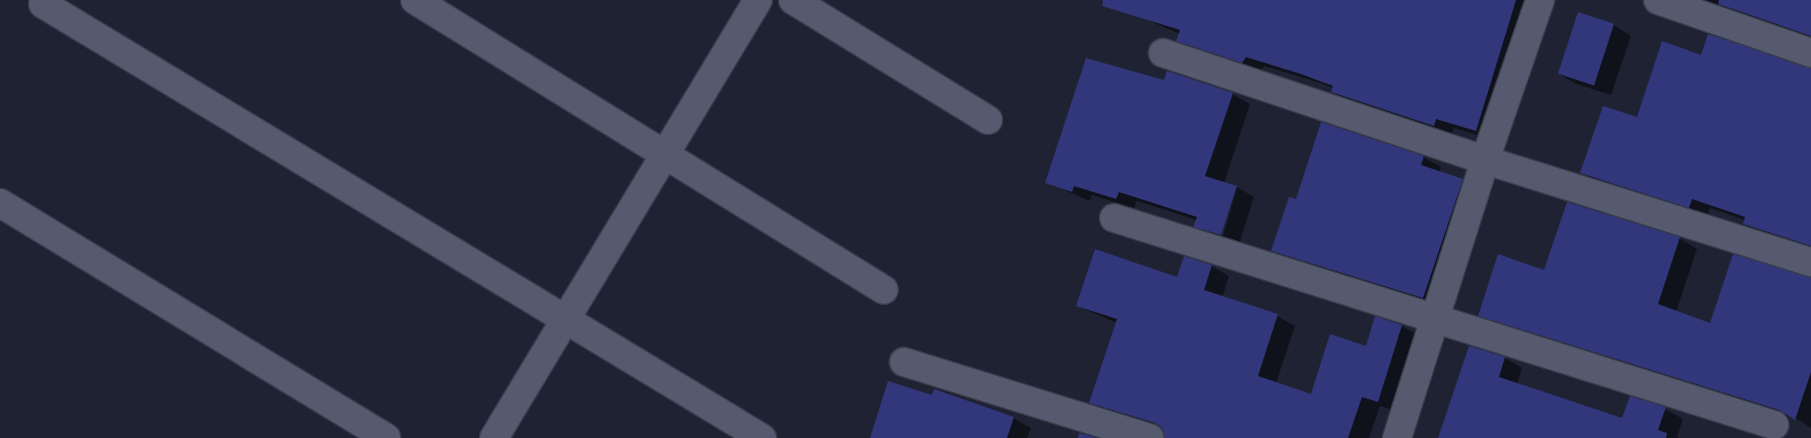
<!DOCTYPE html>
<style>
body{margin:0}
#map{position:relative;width:1811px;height:438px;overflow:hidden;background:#1f2233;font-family:Signika,sans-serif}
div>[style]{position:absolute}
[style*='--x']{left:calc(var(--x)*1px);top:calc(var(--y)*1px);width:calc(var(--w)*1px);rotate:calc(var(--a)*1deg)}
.shadow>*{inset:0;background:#0007}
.building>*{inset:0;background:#32377b;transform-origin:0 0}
.roads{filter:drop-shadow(1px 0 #3a3c4a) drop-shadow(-1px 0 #3a3c4a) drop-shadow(0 1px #3a3c4a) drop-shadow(0 -1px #3a3c4a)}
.street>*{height:28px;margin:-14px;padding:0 14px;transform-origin:14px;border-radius:14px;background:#565a6e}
span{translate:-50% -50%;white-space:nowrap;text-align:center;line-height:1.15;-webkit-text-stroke:4.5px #1f2233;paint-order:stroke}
</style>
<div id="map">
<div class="shadow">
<div style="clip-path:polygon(1147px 0,1524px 0,1535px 6px,1494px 140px,1454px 128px,1451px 136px,1350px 102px,1332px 92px,1333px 88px,1320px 83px,1264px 66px,1260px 72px,1195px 51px,1178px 40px,1180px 34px,1141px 17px)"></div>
<div style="clip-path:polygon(1697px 0,1811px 0,1811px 39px)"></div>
<div style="clip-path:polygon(1579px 14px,1614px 25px,1631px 36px,1611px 95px,1576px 84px,1559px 74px)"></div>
<div style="clip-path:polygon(1702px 56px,1811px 68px,1811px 250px,1762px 234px,1744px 224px,1745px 220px,1710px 208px,1707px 217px,1599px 183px,1582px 173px)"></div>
<div style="clip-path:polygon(1165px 81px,1232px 94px,1250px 104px,1224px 183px,1237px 187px,1254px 197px,1239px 244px,1222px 239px,1237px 189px,1219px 238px,1195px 226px,1197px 220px,1137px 201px,1134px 208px,1092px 195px,1090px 201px,1046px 182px)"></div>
<div style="clip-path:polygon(1423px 157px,1441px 167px,1439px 173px,1480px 190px,1440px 308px,1290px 261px,1273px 250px,1296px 200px)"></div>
<div style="clip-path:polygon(1679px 238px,1697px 249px,1676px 312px,1711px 324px,1811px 277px,1811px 428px,1797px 419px,1497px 325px,1479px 315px,1545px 271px)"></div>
<div style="clip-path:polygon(1211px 266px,1229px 276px,1222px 298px,1277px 316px,1295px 326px,1276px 383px,1312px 395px,1367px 347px,1376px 318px,1402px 326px,1420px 336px,1396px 411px,1380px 406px,1369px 438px,1165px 438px,1163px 429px,1108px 412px,1091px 402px,1117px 323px,1078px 306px,1178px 279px)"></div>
<div style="clip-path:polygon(1470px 347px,1505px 358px,1522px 368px,1517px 384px,1623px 420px,1665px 409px,1683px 419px,1677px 437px,1681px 438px,1438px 438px)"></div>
<div style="clip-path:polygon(1013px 418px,1031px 428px,1027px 438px,871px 438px)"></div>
</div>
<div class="building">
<div style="clip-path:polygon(1103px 0,1516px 0,1476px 131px,1436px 119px,1434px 126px,1331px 92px,1333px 86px,1301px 74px,1246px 57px,1242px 63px,1176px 41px,1180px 30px,1102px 6px)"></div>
<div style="clip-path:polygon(1719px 0,1811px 0,1811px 36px,1718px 4px)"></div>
<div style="left:1578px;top:12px;width:38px;height:65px;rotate:18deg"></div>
<div style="clip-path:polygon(1708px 34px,1811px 68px,1811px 246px,1743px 224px,1745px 217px,1692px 199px,1689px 208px,1580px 173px,1603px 106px,1637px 117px,1662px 41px,1701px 55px)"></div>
<div style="clip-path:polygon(1086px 58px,1164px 80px,1167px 71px,1233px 93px,1205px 176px,1237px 186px,1221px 235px,1193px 227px,1197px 217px,1119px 192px,1116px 199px,1074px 186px,1072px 192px,1045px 183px)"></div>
<div style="clip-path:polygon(1321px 122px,1424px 156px,1421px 165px,1463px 179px,1423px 298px,1271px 251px,1289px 197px,1296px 199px)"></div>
<div style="clip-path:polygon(1567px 202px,1680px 237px,1658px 304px,1710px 323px,1733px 254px,1811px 277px,1811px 372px,1795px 420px,1779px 410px,1478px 316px,1498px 254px,1544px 270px)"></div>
<div style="clip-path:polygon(1095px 249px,1177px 277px,1184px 256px,1212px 265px,1204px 290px,1278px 314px,1258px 376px,1311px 394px,1330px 334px,1366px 346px,1375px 316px,1402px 325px,1378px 402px,1362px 397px,1348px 438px,1165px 438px,1162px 428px,1155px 423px,1089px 403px,1117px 319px,1076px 306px)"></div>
<div style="clip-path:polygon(1469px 346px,1505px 357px,1499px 377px,1622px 418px,1630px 396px,1666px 407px,1658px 430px,1667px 433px,1666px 438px,1438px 438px)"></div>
<div style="clip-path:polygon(888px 381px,932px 395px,934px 389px,1014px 417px,1007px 438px,870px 438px)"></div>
<div style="clip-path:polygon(1079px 433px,1097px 438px,1078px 438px)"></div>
</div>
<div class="roads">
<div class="street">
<div style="--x:415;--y:0;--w:551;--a:31.73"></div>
<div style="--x:793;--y:0;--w:229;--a:31.6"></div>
<div style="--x:1658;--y:0;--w:162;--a:19.1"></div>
<div style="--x:43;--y:4;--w:840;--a:31.12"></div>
<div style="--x:1163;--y:53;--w:339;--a:18.4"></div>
<div style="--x:1485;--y:160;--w:342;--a:17.4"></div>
<div style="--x:0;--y:203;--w:452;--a:31.3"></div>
<div style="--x:1114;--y:218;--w:692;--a:17.41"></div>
<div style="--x:904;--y:362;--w:257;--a:17.2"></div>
<div style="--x:494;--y:438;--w:511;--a:-58.92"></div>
<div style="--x:1397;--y:438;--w:292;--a:-72.4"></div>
<div style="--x:1485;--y:160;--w:169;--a:-71"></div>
</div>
</div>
</div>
